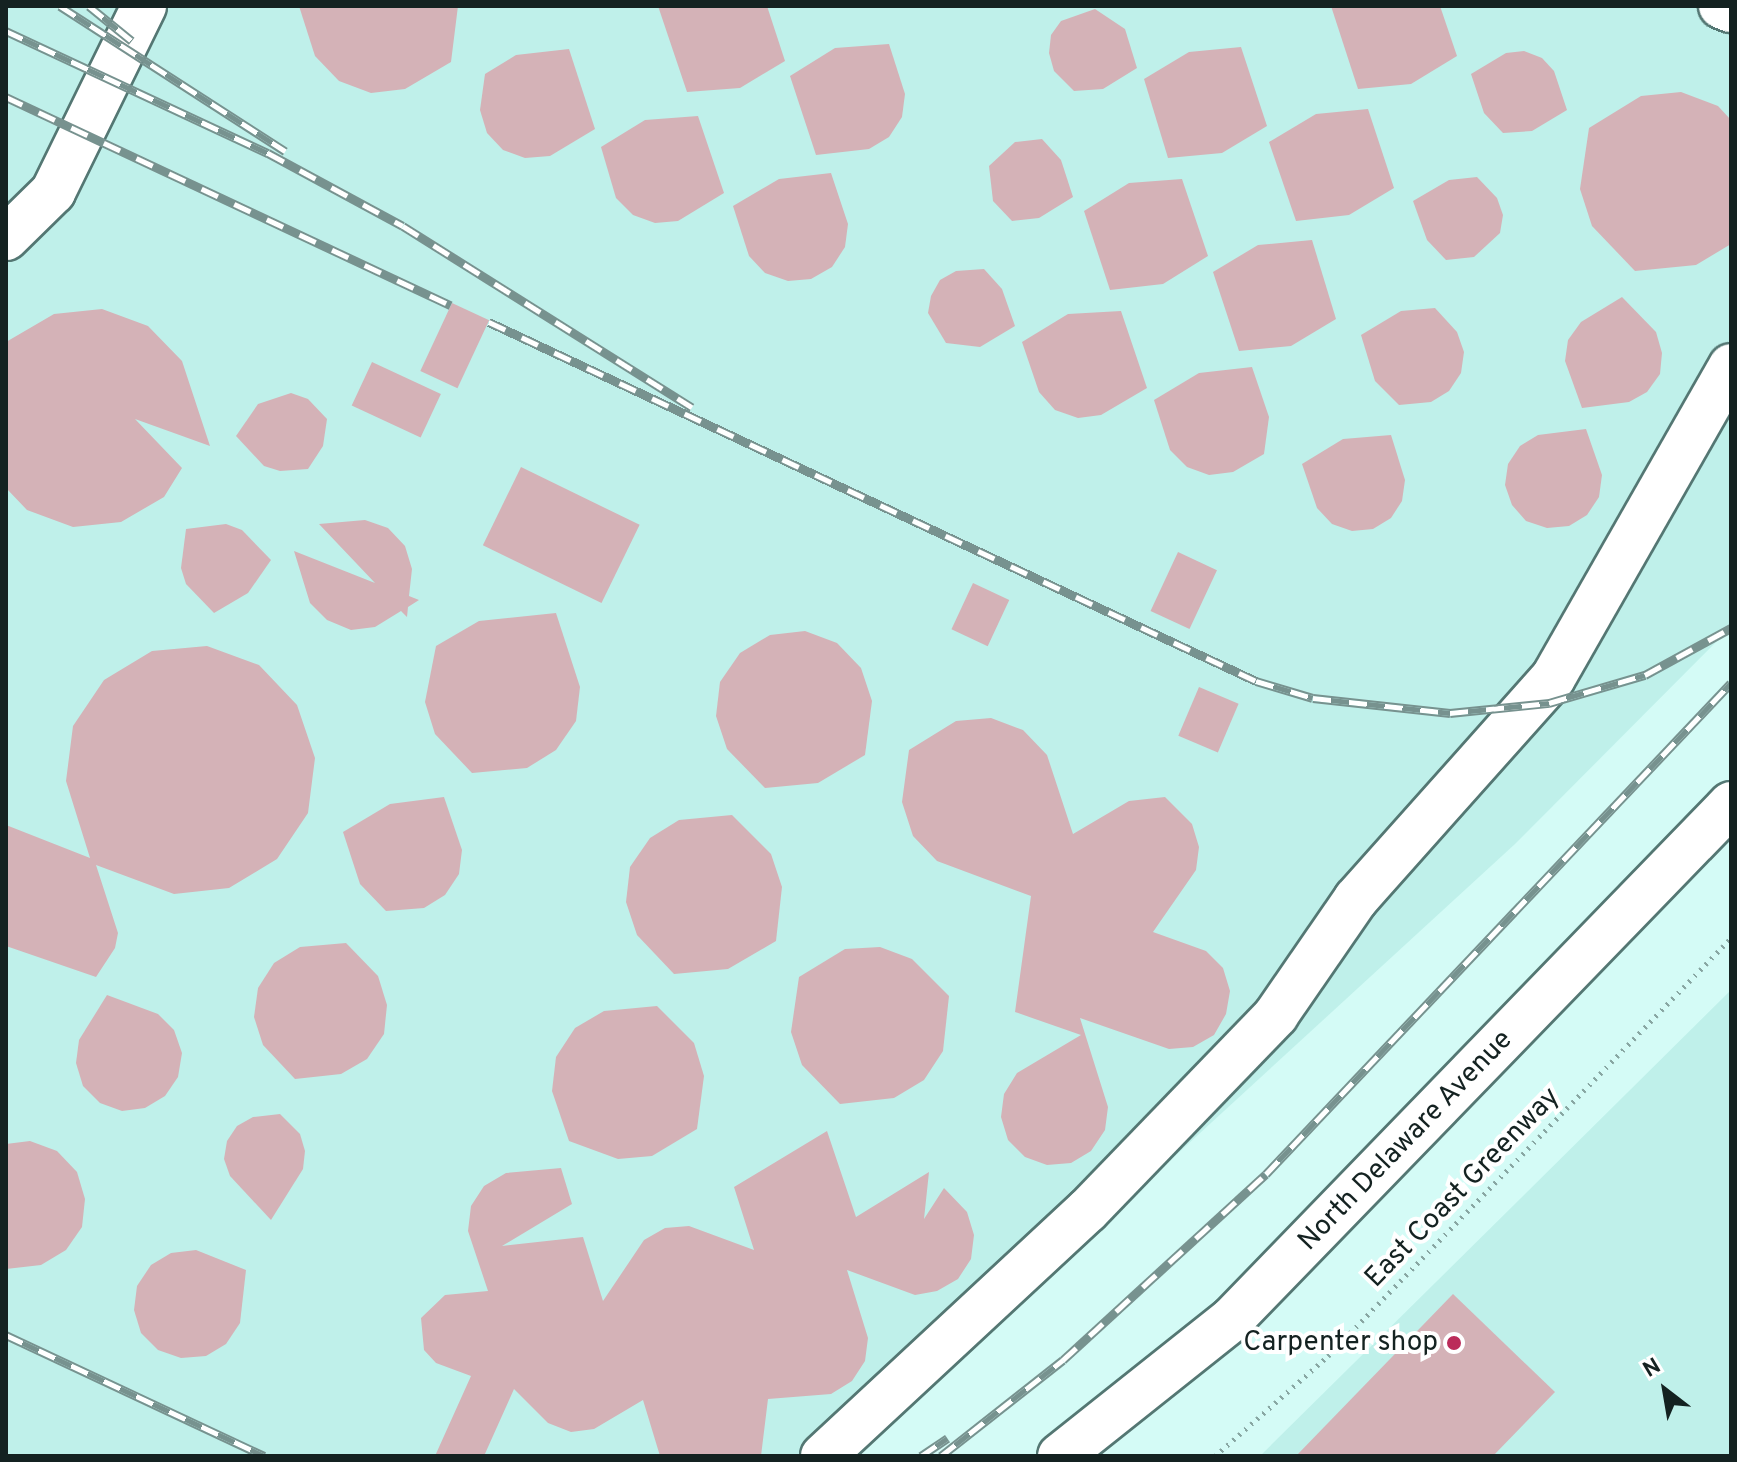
<!DOCTYPE html>
<style>
body{margin:0}
#map{position:relative;width:1737px;height:1462px;overflow:hidden;background:#d4fbf6;font-family:Overpass,sans-serif}
div>[style]{position:absolute}
[style*='--x']{left:calc(var(--x)*1px);top:calc(var(--y)*1px);width:calc(var(--w)*1px);rotate:calc(var(--a)*1deg)}
.built>*{inset:0;background:#bff0ea}
.building>*{inset:0;background:#d4b2b7;transform-origin:0 0}
.path>*{height:5px;margin-top:-2.5px;transform-origin:0;background:repeating-linear-gradient(90deg,#88a6a2 0 2px,transparent 0 8px)}
.roads{filter:drop-shadow(2px 0 #547773) drop-shadow(-2px 0 #547773) drop-shadow(0 2px #547773) drop-shadow(0 -2px #547773)}
.minor>*{height:44px;margin:-22px;padding:0 22px;transform-origin:22px;border-radius:22px;background:#fff}
.rail>*{height:9px;margin-top:-4.5px;transform-origin:0;background:repeating-linear-gradient(90deg,#fff 0 18px,#77928f 0 36px);box-sizing:border-box;border-block:2px solid #77928f}
.dots>*{width:22px;height:22px;translate:-50% -50%;box-sizing:border-box;border:4px solid #fff;border-radius:50%}
span{translate:-50% -50%;white-space:nowrap;text-align:center;line-height:1.15;-webkit-text-stroke:8px #fff;paint-order:stroke}
.street-label{font-size:28px;color:#142221}
.poi-label{font-size:28px;color:#142221}
.right{translate:-100% -50%;text-align:right}
.frame{position:absolute;inset:0;border:8px solid #142221;pointer-events:none}
.north{position:absolute;left:1625px;top:1350px;width:80px;height:80px;-webkit-text-stroke:6px #fff;paint-order:stroke;rotate:329deg;font-size:22px;font-weight:700;line-height:32px;text-align:center;color:#142221}
.north::after{content:'';display:block;margin:auto;width:28px;height:36px;background:#142221;clip-path:polygon(50% 0,100% 100%,50% 72%,0 100%)}
</style>
<div id="map">
<div class="built">
<div style="clip-path:polygon(6px 6px,1731px 6px,1731px 627px,1515px 844px,848px 1456px,6px 1456px)"></div>
<div style="clip-path:polygon(1731px 990px,1731px 1456px,1260px 1456px,1521px 1198px)"></div>
</div>
<div class="building">
<div style="clip-path:polygon(299px 6px,458px 6px,451px 62px,405px 89px,371px 93px,339px 81px,315px 56px)"></div>
<div style="clip-path:polygon(658px 6px,767px 6px,785px 61px,740px 88px,687px 92px)"></div>
<div style="clip-path:polygon(1331px 6px,1440px 6px,1457px 56px,1411px 84px,1358px 89px)"></div>
<div style="clip-path:polygon(1095px 9px,1125px 29px,1137px 68px,1103px 89px,1074px 91px,1054px 71px,1049px 53px,1051px 35px,1061px 21px)"></div>
<div style="clip-path:polygon(889px 44px,905px 94px,902px 117px,889px 137px,869px 149px,816px 155px,790px 76px,835px 48px)"></div>
<div style="clip-path:polygon(1241px 47px,1267px 126px,1222px 153px,1168px 158px,1144px 79px,1189px 52px)"></div>
<div style="clip-path:polygon(569px 49px,595px 129px,550px 156px,525px 158px,503px 150px,487px 133px,480px 110px,485px 74px,516px 55px)"></div>
<div style="clip-path:polygon(1524px 51px,1542px 58px,1554px 71px,1567px 110px,1532px 131px,1503px 133px,1484px 113px,1471px 74px,1506px 53px)"></div>
<div style="clip-path:polygon(1681px 92px,1718px 106px,1731px 120px,1731px 244px,1696px 265px,1635px 271px,1592px 226px,1580px 189px,1589px 128px,1641px 96px)"></div>
<div style="clip-path:polygon(1368px 109px,1394px 188px,1349px 215px,1296px 221px,1269px 142px,1316px 114px)"></div>
<div style="clip-path:polygon(698px 116px,724px 193px,678px 221px,655px 223px,633px 215px,616px 198px,601px 147px,645px 120px)"></div>
<div style="clip-path:polygon(1042px 139px,1061px 160px,1073px 197px,1039px 218px,1012px 221px,993px 201px,989px 166px,1015px 142px)"></div>
<div style="clip-path:polygon(831px 173px,848px 224px,845px 247px,832px 267px,811px 279px,788px 281px,765px 273px,749px 256px,733px 206px,779px 179px)"></div>
<div style="clip-path:polygon(1477px 177px,1497px 198px,1503px 215px,1500px 233px,1474px 257px,1446px 260px,1427px 240px,1413px 201px,1449px 180px)"></div>
<div style="clip-path:polygon(1182px 179px,1208px 256px,1163px 284px,1110px 290px,1084px 211px,1129px 183px)"></div>
<div style="clip-path:polygon(1312px 240px,1336px 319px,1291px 346px,1239px 351px,1213px 272px,1258px 245px)"></div>
<div style="clip-path:polygon(984px 269px,1002px 289px,1015px 326px,980px 347px,946px 343px,928px 313px,931px 296px,940px 280px,956px 271px)"></div>
<div style="clip-path:polygon(1622px 297px,1656px 332px,1662px 353px,1660px 374px,1647px 392px,1629px 402px,1582px 408px,1565px 361px,1568px 340px,1581px 322px)"></div>
<div style="left:452px;top:303px;width:41px;height:75px;rotate:25deg"></div>
<div style="clip-path:polygon(1435px 308px,1457px 332px,1464px 352px,1461px 373px,1449px 391px,1431px 402px,1399px 405px,1375px 381px,1361px 335px,1401px 311px)"></div>
<div style="clip-path:polygon(102px 309px,148px 326px,182px 361px,210px 446px,135px 419px,182px 468px,164px 497px,121px 522px,73px 527px,27px 510px,6px 488px,6px 342px,54px 314px)"></div>
<div style="clip-path:polygon(1121px 311px,1147px 388px,1101px 415px,1078px 418px,1055px 410px,1039px 392px,1022px 342px,1068px 314px)"></div>
<div style="left:372px;top:362px;width:76px;height:48px;rotate:25deg"></div>
<div style="clip-path:polygon(1252px 367px,1269px 417px,1264px 454px,1233px 472px,1209px 475px,1187px 467px,1170px 450px,1154px 400px,1199px 373px)"></div>
<div style="clip-path:polygon(291px 393px,308px 399px,327px 419px,323px 446px,308px 469px,280px 471px,264px 466px,236px 436px,258px 404px)"></div>
<div style="clip-path:polygon(1586px 429px,1602px 475px,1599px 497px,1587px 515px,1569px 526px,1547px 528px,1526px 521px,1512px 505px,1505px 485px,1508px 464px,1520px 446px,1538px 435px)"></div>
<div style="clip-path:polygon(1391px 435px,1405px 480px,1402px 501px,1391px 518px,1373px 529px,1352px 531px,1332px 524px,1317px 508px,1302px 464px,1343px 439px)"></div>
<div style="left:521px;top:467px;width:132px;height:87px;rotate:26deg"></div>
<div style="clip-path:polygon(365px 520px,388px 528px,405px 546px,412px 569px,409px 596px,419px 600px,408px 607px,407px 617px,401px 611px,375px 627px,351px 630px,327px 620px,310px 603px,294px 551px,375px 583px,319px 524px)"></div>
<div style="clip-path:polygon(226px 524px,242px 530px,271px 560px,248px 593px,214px 613px,186px 584px,181px 568px,186px 529px)"></div>
<div style="left:1178px;top:552px;width:43px;height:65px;rotate:25deg"></div>
<div style="left:973px;top:583px;width:40px;height:51px;rotate:25deg"></div>
<div style="clip-path:polygon(556px 613px,580px 687px,576px 721px,556px 750px,527px 768px,472px 773px,435px 734px,425px 702px,436px 646px,479px 621px)"></div>
<div style="clip-path:polygon(805px 631px,837px 643px,861px 668px,872px 701px,865px 755px,818px 783px,765px 788px,727px 749px,716px 716px,720px 682px,740px 653px,770px 635px)"></div>
<div style="clip-path:polygon(207px 646px,259px 665px,297px 705px,315px 758px,308px 813px,277px 859px,229px 888px,174px 894px,96px 865px,118px 933px,115px 948px,96px 977px,6px 946px,6px 825px,90px 858px,66px 781px,73px 726px,104px 680px,152px 651px)"></div>
<div style="left:1199px;top:687px;width:43px;height:53px;rotate:23deg"></div>
<div style="clip-path:polygon(991px 718px,1023px 730px,1047px 755px,1073px 834px,1129px 801px,1165px 797px,1192px 824px,1199px 847px,1196px 870px,1153px 932px,1206px 951px,1223px 968px,1230px 991px,1226px 1014px,1214px 1035px,1193px 1047px,1169px 1049px,1080px 1018px,1108px 1107px,1105px 1130px,1091px 1151px,1071px 1163px,1047px 1165px,1025px 1157px,1008px 1140px,1001px 1117px,1004px 1094px,1017px 1073px,1081px 1035px,1015px 1012px,1031px 896px,937px 861px,913px 836px,902px 802px,909px 750px,956px 721px)"></div>
<div style="clip-path:polygon(444px 797px,462px 850px,459px 874px,445px 895px,424px 908px,386px 911px,360px 884px,343px 832px,390px 804px)"></div>
<div style="clip-path:polygon(732px 815px,771px 854px,782px 887px,776px 941px,728px 969px,674px 974px,637px 935px,626px 902px,630px 867px,650px 838px,679px 820px)"></div>
<div style="clip-path:polygon(346px 943px,378px 976px,387px 1005px,384px 1034px,367px 1059px,341px 1074px,295px 1079px,263px 1045px,254px 1017px,258px 988px,274px 963px,300px 947px)"></div>
<div style="clip-path:polygon(880px 947px,912px 959px,949px 996px,943px 1051px,924px 1080px,894px 1098px,840px 1104px,802px 1065px,791px 1032px,799px 977px,845px 949px)"></div>
<div style="clip-path:polygon(107px 995px,158px 1014px,174px 1030px,182px 1053px,178px 1077px,165px 1096px,145px 1108px,122px 1111px,100px 1103px,83px 1086px,76px 1063px,79px 1040px)"></div>
<div style="clip-path:polygon(657px 1006px,694px 1043px,704px 1076px,697px 1129px,652px 1156px,618px 1159px,569px 1141px,552px 1091px,556px 1057px,575px 1028px,604px 1011px)"></div>
<div style="clip-path:polygon(280px 1114px,300px 1134px,305px 1151px,303px 1169px,271px 1220px,230px 1176px,224px 1159px,227px 1141px,237px 1126px,253px 1117px)"></div>
<div style="clip-path:polygon(827px 1131px,856px 1217px,929px 1172px,924px 1219px,944px 1188px,967px 1212px,974px 1235px,971px 1259px,958px 1279px,937px 1291px,915px 1295px,847px 1270px,868px 1338px,865px 1361px,852px 1381px,831px 1394px,768px 1399px,761px 1456px,660px 1456px,643px 1400px,594px 1429px,571px 1432px,548px 1423px,514px 1389px,484px 1456px,435px 1456px,471px 1376px,436px 1363px,424px 1350px,421px 1318px,445px 1295px,488px 1291px,468px 1231px,471px 1206px,484px 1186px,506px 1173px,561px 1168px,572px 1204px,502px 1246px,583px 1237px,603px 1301px,644px 1240px,665px 1228px,689px 1226px,754px 1250px,734px 1187px)"></div>
<div style="clip-path:polygon(30px 1141px,57px 1151px,77px 1172px,85px 1199px,82px 1227px,66px 1250px,41px 1265px,6px 1269px,6px 1144px)"></div>
<div style="clip-path:polygon(196px 1250px,246px 1270px,240px 1323px,226px 1344px,206px 1356px,181px 1358px,158px 1350px,141px 1333px,134px 1310px,137px 1286px,151px 1265px,171px 1253px)"></div>
<div style="clip-path:polygon(1453px 1294px,1555px 1392px,1493px 1456px,1296px 1456px)"></div>
</div>
<div class="path">
<div style="--x:1215;--y:1456;--w:151;--a:-41.5"></div>
<div style="--x:1328;--y:1356;--w:581;--a:-46.05"></div>
</div>
<div class="roads">
<div class="minor">
<div style="--x:1721;--y:6;--w:11;--a:22"></div>
<div style="--x:6;--y:238;--w:66;--a:-44.4"></div>
<div style="--x:53;--y:192;--w:207;--a:-63.9"></div>
<div style="--x:823;--y:1456;--w:362;--a:-42.9"></div>
<div style="--x:1088;--y:1210;--w:271;--a:-46"></div>
<div style="--x:1276;--y:1015;--w:141;--a:-55.4"></div>
<div style="--x:1356;--y:899;--w:296;--a:-48.3"></div>
<div style="--x:1553;--y:678;--w:359;--a:-60.3"></div>
<div style="--x:1060;--y:1456;--w:220;--a:-38.5"></div>
<div style="--x:1232;--y:1319;--w:717;--a:-45.9"></div>
</div>
</div>
<div class="rail">
<div style="--x:60;--y:6;--w:268;--a:32.8"></div>
<div style="--x:89;--y:6;--w:55;--a:39.1"></div>
<div style="--x:6;--y:31;--w:289;--a:25"></div>
<div style="--x:268;--y:153;--w:153;--a:28.4"></div>
<div style="--x:403;--y:226;--w:341;--a:32.1"></div>
<div style="--x:6;--y:97;--w:491;--a:25.1"></div>
<div style="--x:489;--y:322;--w:847;--a:25.08"></div>
<div style="--x:1256;--y:681;--w:59;--a:16.6"></div>
<div style="--x:1313;--y:698;--w:138;--a:6.2"></div>
<div style="--x:1450;--y:713;--w:100;--a:-5.8"></div>
<div style="--x:1549;--y:703;--w:100;--a:-16.3"></div>
<div style="--x:1645;--y:675;--w:98;--a:-28.7"></div>
<div style="--x:6;--y:1335;--w:285;--a:25.1"></div>
<div style="--x:921;--y:1456;--w:32;--a:-34"></div>
<div style="--x:941;--y:1456;--w:155;--a:-38.2"></div>
<div style="--x:1063;--y:1360;--w:275;--a:-42.5"></div>
<div style="--x:1266;--y:1174;--w:676;--a:-46.56"></div>
</div>
<div class="dots">
<div style="left:1454px;top:1343px;background:#bb2c5a"></div>
</div>
<div class="street-label">
<span style="left:1406px;top:1141px;rotate:-46deg">North Delaware Avenue</span>
<span style="left:1463px;top:1188px;rotate:-46deg">East Coast Greenway</span>
</div>
<div class="poi-label">
<span class="right" style="left:1438px;top:1343px">Carpenter shop</span>
</div>
<div class="frame"></div>
<div class="north">N</div>
</div>
